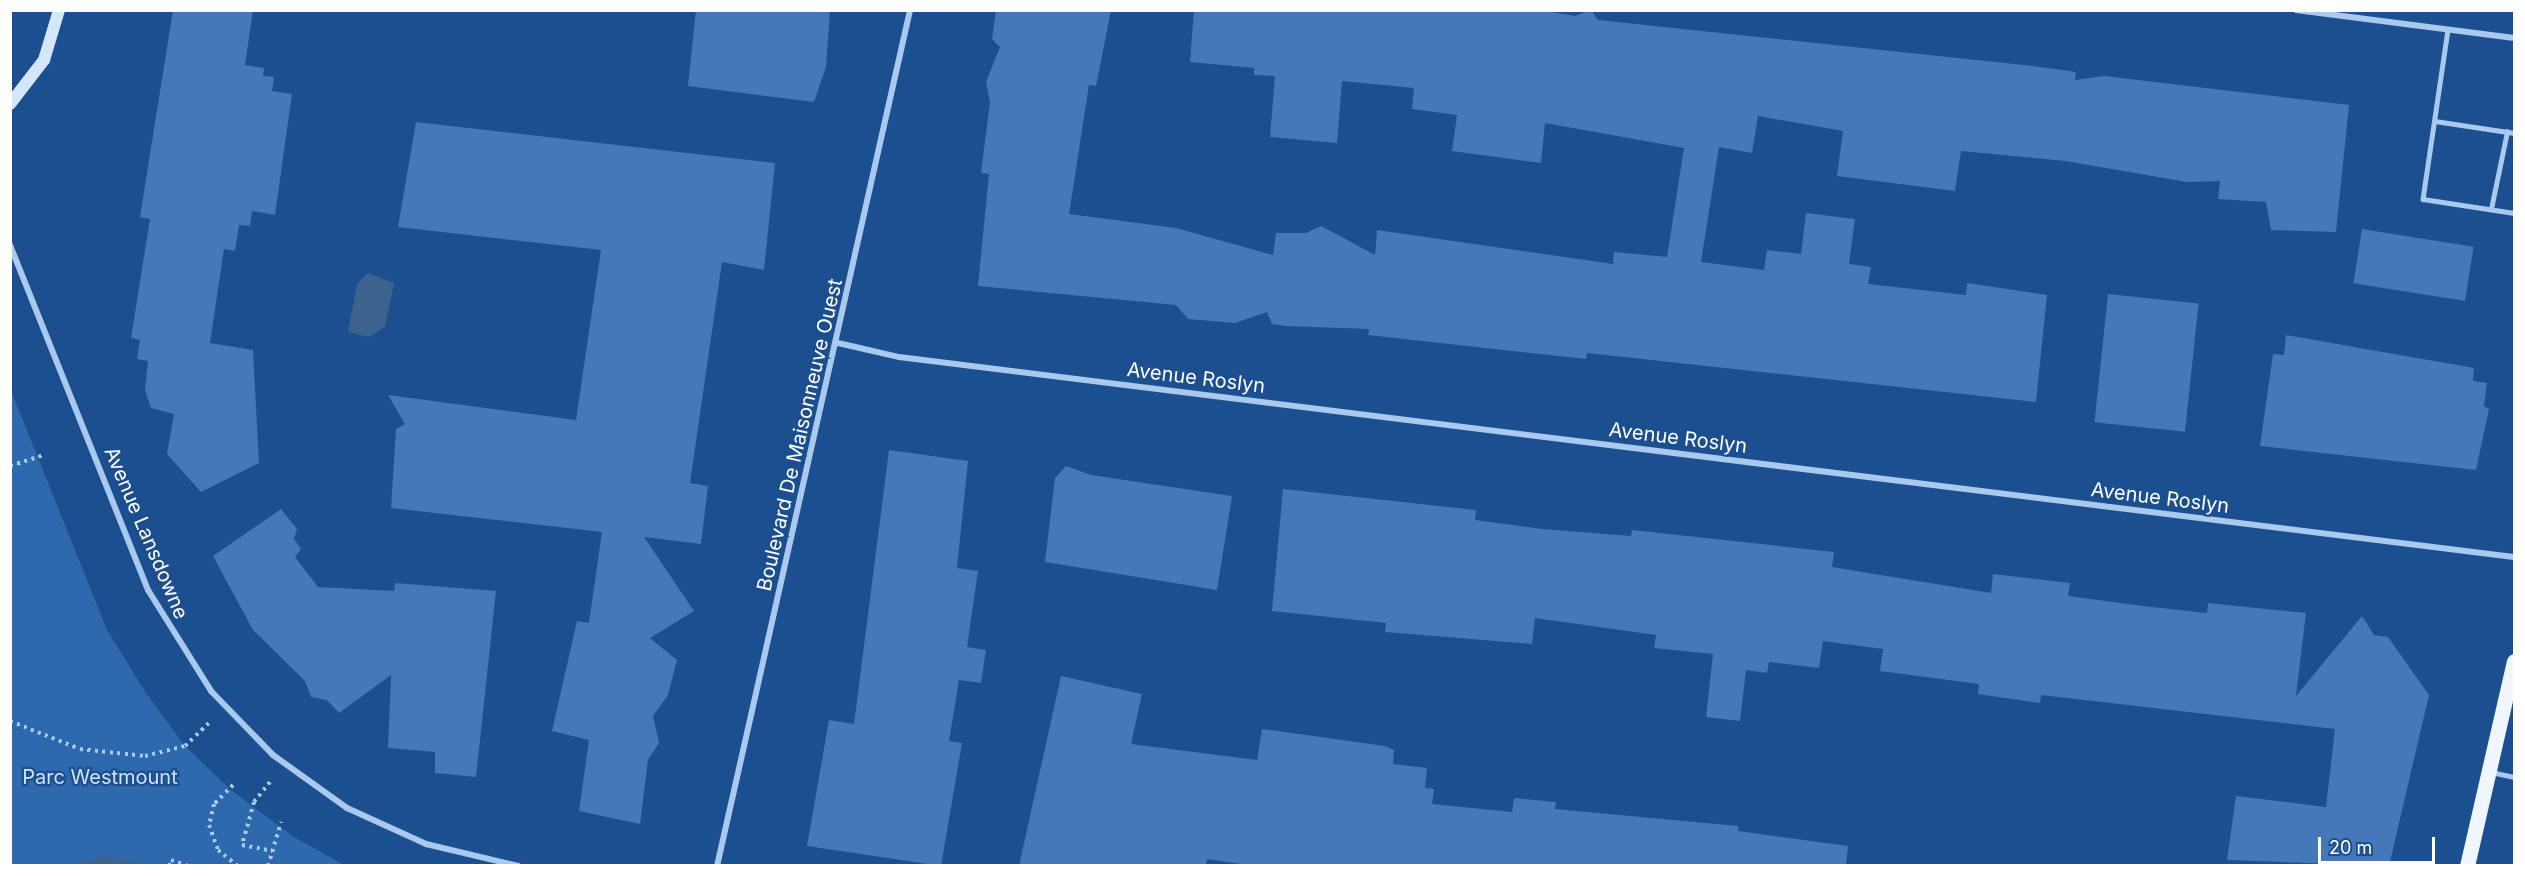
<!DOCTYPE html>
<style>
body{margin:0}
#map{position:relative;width:2525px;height:876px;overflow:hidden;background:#1b4f8f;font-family:Inter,sans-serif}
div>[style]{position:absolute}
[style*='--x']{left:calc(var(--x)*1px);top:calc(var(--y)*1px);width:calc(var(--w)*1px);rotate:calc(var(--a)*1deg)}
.green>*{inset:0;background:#2e69ad}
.water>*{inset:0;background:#3c6290}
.building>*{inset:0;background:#4478b7;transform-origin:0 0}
.path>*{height:4px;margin-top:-2px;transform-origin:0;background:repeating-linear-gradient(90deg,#a9c9ee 0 3px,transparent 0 7.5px)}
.lane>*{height:4.5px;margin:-2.25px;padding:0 2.25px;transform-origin:2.25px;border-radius:2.25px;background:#a9c9ee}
.street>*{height:6px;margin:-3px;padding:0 3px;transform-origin:3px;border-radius:3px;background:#a9c9ee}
.secondary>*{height:12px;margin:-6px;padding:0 6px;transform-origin:6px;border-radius:6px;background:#d6e6fa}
.primary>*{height:15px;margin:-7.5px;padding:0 7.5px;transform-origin:7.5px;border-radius:7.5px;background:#f0f6ff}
span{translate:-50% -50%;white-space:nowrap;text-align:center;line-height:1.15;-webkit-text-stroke:4.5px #1b4f8f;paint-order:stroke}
.street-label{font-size:20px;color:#fff}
.park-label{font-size:20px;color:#cfe3fa}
.frame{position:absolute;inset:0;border:12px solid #fff;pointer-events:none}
.scale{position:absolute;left:2318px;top:837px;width:117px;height:27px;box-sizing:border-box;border:3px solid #fff;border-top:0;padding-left:8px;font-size:18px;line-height:21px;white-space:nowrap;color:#fff;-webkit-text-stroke:4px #1b4f8f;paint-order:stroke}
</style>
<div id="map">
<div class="green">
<div style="clip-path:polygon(10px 388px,107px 630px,146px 693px,185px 746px,231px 790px,294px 837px,344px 865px,11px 865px)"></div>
</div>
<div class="water">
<div style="clip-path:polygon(368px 273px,394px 283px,385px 327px,369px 337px,348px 332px,357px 284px)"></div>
<div style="clip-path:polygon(104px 855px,130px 861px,136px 865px,74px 865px)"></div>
</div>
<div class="building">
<div style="clip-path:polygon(173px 10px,253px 10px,245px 65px,264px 68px,263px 76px,274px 77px,272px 91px,292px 94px,275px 215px,252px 211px,250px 226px,239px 225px,235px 251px,224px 249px,210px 343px,253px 350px,259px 463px,201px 492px,167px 454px,174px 414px,151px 408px,145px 390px,148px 361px,137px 359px,140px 340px,131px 338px,150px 219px,140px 217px)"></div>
<div style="clip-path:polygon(696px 10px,830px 10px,826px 67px,814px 102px,688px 86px)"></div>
<div style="clip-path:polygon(996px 10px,1111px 10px,1096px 86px,1089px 85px,1069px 214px,1176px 228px,1273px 255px,1276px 233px,1306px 233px,1321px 226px,1375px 255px,1377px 230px,1613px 264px,1614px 252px,1667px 257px,1684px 148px,1545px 123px,1541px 163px,1452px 151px,1457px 115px,1412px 109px,1414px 88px,1342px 81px,1337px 143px,1270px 137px,1275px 76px,1254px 75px,1254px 68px,1190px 62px,1194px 10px,1540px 10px,1575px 16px,1591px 10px,1598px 20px,2033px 66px,2076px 72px,2075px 80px,2104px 76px,2349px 105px,2336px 232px,2271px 230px,2266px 202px,2218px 199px,2220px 181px,2187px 182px,2065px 161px,1961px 151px,1955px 191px,1837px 176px,1843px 131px,1758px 116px,1752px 153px,1719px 147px,1701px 262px,1764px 270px,1767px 250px,1801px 254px,1806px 213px,1855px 219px,1849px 264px,1871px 267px,1868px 284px,1966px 295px,1967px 283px,2047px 295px,2036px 402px,1587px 353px,1586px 359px,1368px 335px,1369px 329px,1286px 326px,1272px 324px,1267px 312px,1235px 323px,1188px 319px,1176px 305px,978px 286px,989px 174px,981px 173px,990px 102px,986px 82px,1000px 47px,992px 39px)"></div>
<div style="clip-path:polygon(416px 122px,775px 163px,764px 270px,722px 262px,690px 483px,708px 486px,701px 544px,644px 537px,694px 611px,650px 638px,677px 660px,668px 695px,653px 716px,659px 743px,648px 760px,640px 824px,579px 811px,589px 740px,552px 731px,577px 621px,589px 623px,602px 532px,391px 508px,396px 429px,405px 424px,388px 395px,576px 420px,601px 250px,398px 227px)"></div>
<div style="left:2362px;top:229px;width:113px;height:55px;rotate:9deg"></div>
<div style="left:2108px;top:294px;width:91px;height:129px;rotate:6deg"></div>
<div style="clip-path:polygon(2286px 335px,2474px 368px,2473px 381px,2487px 383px,2484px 406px,2489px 409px,2476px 470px,2260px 446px,2273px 354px,2284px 355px)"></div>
<div style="clip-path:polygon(889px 450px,968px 461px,957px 568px,978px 571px,967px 647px,986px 650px,981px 683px,959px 680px,949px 741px,962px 743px,941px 866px,807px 846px,829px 720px,854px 724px)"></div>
<div style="clip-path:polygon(1066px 466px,1091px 475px,1232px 496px,1217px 590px,1045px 562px,1055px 478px)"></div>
<div style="clip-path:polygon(1283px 489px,1476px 510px,1475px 520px,1542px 529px,1631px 536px,1632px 530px,1834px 552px,1832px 567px,1991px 593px,1993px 574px,2070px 583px,2068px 596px,2143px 606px,2207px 613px,2208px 603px,2306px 613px,2296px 696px,2362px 616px,2374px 635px,2388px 637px,2429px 695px,2389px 866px,2227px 860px,2236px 796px,2326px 807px,2335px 729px,2041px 695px,2040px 703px,1978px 694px,1979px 684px,1880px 671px,1883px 649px,1823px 641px,1819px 668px,1769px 662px,1767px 673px,1746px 670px,1740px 721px,1706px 717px,1713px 654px,1654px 648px,1656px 635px,1535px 618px,1532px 644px,1385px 632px,1386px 623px,1272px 611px)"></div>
<div style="clip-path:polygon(281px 509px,297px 529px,294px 539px,301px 549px,295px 557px,318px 587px,394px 591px,395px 583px,496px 591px,476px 777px,435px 773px,435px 752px,388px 748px,391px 675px,339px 713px,327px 700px,311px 697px,305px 681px,253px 630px,213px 556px)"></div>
<div style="clip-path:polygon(1061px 676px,1142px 694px,1131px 744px,1257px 760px,1262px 729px,1385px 746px,1394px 750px,1393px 764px,1427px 768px,1425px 788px,1434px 789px,1432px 804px,1512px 812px,1514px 798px,1556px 802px,1555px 809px,1738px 826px,1738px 831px,1848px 846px,1846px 866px,1254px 866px,1207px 859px,1206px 866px,1019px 866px)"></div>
</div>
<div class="path">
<div style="--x:10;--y:466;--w:35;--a:-18"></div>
<div style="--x:10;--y:721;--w:75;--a:21.8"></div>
<div style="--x:80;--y:749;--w:65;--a:6.1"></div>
<div style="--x:145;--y:756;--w:41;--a:-14"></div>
<div style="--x:185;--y:746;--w:33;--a:-44"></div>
<div style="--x:270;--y:782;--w:26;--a:129"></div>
<div style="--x:254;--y:802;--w:45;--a:105.6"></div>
<div style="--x:242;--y:845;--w:31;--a:11"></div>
<div style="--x:233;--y:785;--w:27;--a:135"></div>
<div style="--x:214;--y:804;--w:22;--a:103"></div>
<div style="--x:209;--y:825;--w:27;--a:70"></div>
<div style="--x:218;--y:850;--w:26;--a:39"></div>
<div style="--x:169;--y:866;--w:6;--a:-72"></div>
<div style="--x:171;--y:860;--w:18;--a:19"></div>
<div style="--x:268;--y:866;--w:46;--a:-73.5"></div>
</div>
<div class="lane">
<div style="--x:2448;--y:30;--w:171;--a:98.4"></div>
<div style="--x:2423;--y:199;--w:92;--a:8.7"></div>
<div style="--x:2435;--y:121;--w:80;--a:8.6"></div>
<div style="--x:2491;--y:209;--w:79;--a:-78.3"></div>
<div style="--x:2491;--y:772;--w:24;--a:12"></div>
</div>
<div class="street">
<div style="--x:2296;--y:10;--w:220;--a:7.3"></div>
<div style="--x:10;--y:245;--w:372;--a:68.2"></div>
<div style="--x:148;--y:590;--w:119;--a:58"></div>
<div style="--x:211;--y:691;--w:89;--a:45.9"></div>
<div style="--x:273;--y:755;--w:91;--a:35.6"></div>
<div style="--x:347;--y:808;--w:87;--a:24.5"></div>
<div style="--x:426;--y:844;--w:95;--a:13.4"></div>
<div style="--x:838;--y:343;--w:63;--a:12.9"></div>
<div style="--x:899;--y:357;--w:1627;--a:7.06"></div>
<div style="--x:717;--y:866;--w:877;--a:-77.29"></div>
</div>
<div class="secondary">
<div style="--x:10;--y:104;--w:56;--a:-52.3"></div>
<div style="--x:44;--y:60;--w:52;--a:-73.3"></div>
</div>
<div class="primary">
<div style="--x:2467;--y:866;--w:210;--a:-77.1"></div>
</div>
<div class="street-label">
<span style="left:1196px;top:378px;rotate:7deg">Avenue Roslyn</span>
<span style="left:800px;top:435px;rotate:-77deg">Boulevard De Maisonneuve Ouest</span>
<span style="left:1678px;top:438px;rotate:7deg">Avenue Roslyn</span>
<span style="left:2160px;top:498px;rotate:7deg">Avenue Roslyn</span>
<span style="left:146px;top:533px;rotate:67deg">Avenue Lansdowne</span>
</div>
<div class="park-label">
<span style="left:100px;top:777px">Parc Westmount</span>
</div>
<div class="frame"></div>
<div class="scale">20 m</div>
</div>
